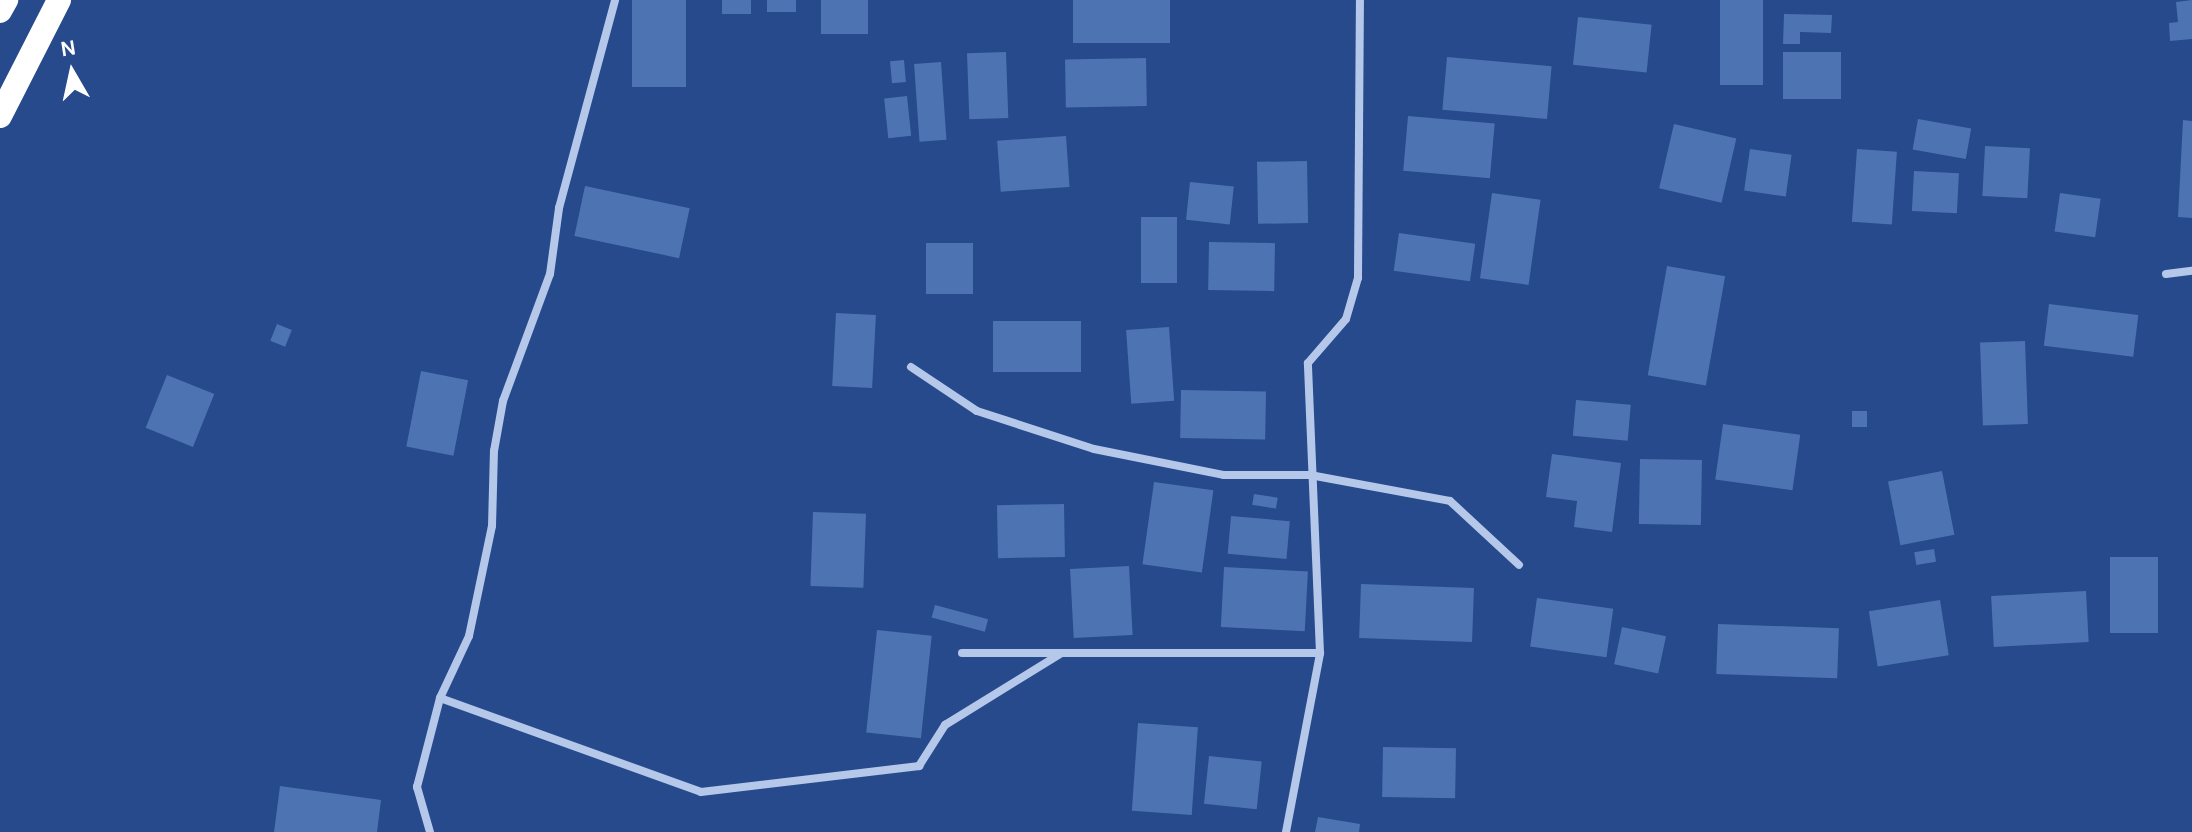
<!DOCTYPE html>
<style>
body{margin:0}
#map{position:relative;width:2192px;height:832px;overflow:hidden;background:#264a8c;font-family:Karla,sans-serif}
div>[style]{position:absolute}
[style*='--x']{left:calc(var(--x)*1px);top:calc(var(--y)*1px);width:calc(var(--w)*1px);rotate:calc(var(--a)*1deg)}
.building>*{inset:0;background:#4e73b2;transform-origin:0 0}
.street>*{height:8px;margin:-4px;padding:0 4px;transform-origin:4px;border-radius:4px;background:#b5c8ea}
.highway>*{height:24px;margin:-12px;padding:0 12px;transform-origin:12px;border-radius:12px;background:#fff}
span{translate:-50% -50%;white-space:nowrap;text-align:center;line-height:1.15;-webkit-text-stroke:8px #264a8c;paint-order:stroke}
.north{position:absolute;left:32px;top:32px;width:80px;height:80px;-webkit-text-stroke:6px #264a8c;paint-order:stroke;rotate:351deg;font-size:22px;font-weight:700;line-height:32px;text-align:center;color:#fff}
.north::after{content:'';display:block;margin:auto;width:28px;height:36px;background:#fff;clip-path:polygon(50% 0,100% 100%,50% 72%,0 100%)}
</style>
<div id="map">
<div class="building">
<div style="left:632px;top:0;width:54px;height:87px"></div>
<div style="left:722px;top:0;width:29px;height:14px"></div>
<div style="left:767px;top:0;width:29px;height:12px"></div>
<div style="left:821px;top:0;width:47px;height:34px"></div>
<div style="left:1073px;top:0;width:97px;height:43px"></div>
<div style="left:1720px;top:0;width:43px;height:85px"></div>
<div style="clip-path:polygon(2192px 0,2192px 39px,2170px 41px,2169px 23px,2178px 22px,2176px 2px)"></div>
<div style="clip-path:polygon(1784px 14px,1832px 15px,1831px 33px,1800px 32px,1800px 44px,1783px 44px)"></div>
<div style="left:1578px;top:17px;width:74px;height:48px;rotate:6deg"></div>
<div style="left:1006px;top:52px;width:66px;height:39px;rotate:88deg"></div>
<div style="left:1783px;top:52px;width:58px;height:47px"></div>
<div style="left:1447px;top:57px;width:105px;height:53px;rotate:5deg"></div>
<div style="left:1146px;top:58px;width:48px;height:81px;rotate:89deg"></div>
<div style="left:904px;top:60px;width:22px;height:14px;rotate:85deg"></div>
<div style="left:941px;top:62px;width:78px;height:27px;rotate:86deg"></div>
<div style="left:907px;top:96px;width:40px;height:23px;rotate:84deg"></div>
<div style="left:1408px;top:116px;width:87px;height:55px;rotate:5deg"></div>
<div style="left:1918px;top:119px;width:54px;height:31px;rotate:10deg"></div>
<div style="clip-path:polygon(2183px 120px,2192px 121px,2192px 218px,2178px 217px)"></div>
<div style="left:1674px;top:124px;width:64px;height:66px;rotate:13deg"></div>
<div style="left:1066px;top:136px;width:51px;height:69px;rotate:86deg"></div>
<div style="left:1985px;top:146px;width:45px;height:50px;rotate:3deg"></div>
<div style="left:1750px;top:149px;width:42px;height:42px;rotate:8deg"></div>
<div style="left:1857px;top:149px;width:40px;height:73px;rotate:4deg"></div>
<div style="left:1307px;top:161px;width:62px;height:50px;rotate:89deg"></div>
<div style="left:1914px;top:171px;width:45px;height:40px;rotate:3deg"></div>
<div style="left:1190px;top:182px;width:44px;height:38px;rotate:6deg"></div>
<div style="left:585px;top:186px;width:107px;height:51px;rotate:12deg"></div>
<div style="left:1492px;top:193px;width:49px;height:86px;rotate:8deg"></div>
<div style="left:2060px;top:193px;width:41px;height:39px;rotate:8deg"></div>
<div style="left:1141px;top:217px;width:36px;height:66px"></div>
<div style="left:1399px;top:233px;width:77px;height:38px;rotate:8deg"></div>
<div style="left:1209px;top:242px;width:66px;height:48px;rotate:1deg"></div>
<div style="left:926px;top:243px;width:47px;height:51px"></div>
<div style="left:1667px;top:266px;width:59px;height:111px;rotate:10deg"></div>
<div style="left:2049px;top:304px;width:90px;height:42px;rotate:7deg"></div>
<div style="left:836px;top:313px;width:40px;height:73px;rotate:3deg"></div>
<div style="left:993px;top:321px;width:88px;height:51px"></div>
<div style="left:277px;top:324px;width:16px;height:18px;rotate:22deg"></div>
<div style="left:1169px;top:327px;width:74px;height:43px;rotate:86deg"></div>
<div style="left:2025px;top:341px;width:83px;height:45px;rotate:88deg"></div>
<div style="left:421px;top:371px;width:48px;height:77px;rotate:11deg"></div>
<div style="left:167px;top:375px;width:51px;height:57px;rotate:22deg"></div>
<div style="left:1181px;top:390px;width:85px;height:48px;rotate:1deg"></div>
<div style="left:1576px;top:400px;width:55px;height:36px;rotate:5deg"></div>
<div style="left:1867px;top:411px;width:16px;height:15px;rotate:90deg"></div>
<div style="left:1723px;top:424px;width:78px;height:56px;rotate:8deg"></div>
<div style="clip-path:polygon(1552px 454px,1621px 463px,1612px 532px,1574px 527px,1577px 501px,1546px 497px)"></div>
<div style="left:1640px;top:459px;width:62px;height:65px;rotate:1deg"></div>
<div style="left:1942px;top:471px;width:65px;height:55px;rotate:79deg"></div>
<div style="left:1154px;top:482px;width:60px;height:83px;rotate:8deg"></div>
<div style="left:1254px;top:494px;width:24px;height:11px;rotate:9deg"></div>
<div style="left:1064px;top:504px;width:53px;height:67px;rotate:89deg"></div>
<div style="left:813px;top:512px;width:53px;height:74px;rotate:2deg"></div>
<div style="left:1231px;top:516px;width:59px;height:38px;rotate:5deg"></div>
<div style="left:1934px;top:549px;width:13px;height:20px;rotate:81deg"></div>
<div style="left:2110px;top:557px;width:48px;height:76px"></div>
<div style="left:1129px;top:566px;width:69px;height:59px;rotate:87deg"></div>
<div style="left:1224px;top:567px;width:84px;height:60px;rotate:3deg"></div>
<div style="left:1361px;top:584px;width:113px;height:54px;rotate:2deg"></div>
<div style="left:2086px;top:591px;width:51px;height:95px;rotate:87deg"></div>
<div style="left:1537px;top:598px;width:77px;height:49px;rotate:8deg"></div>
<div style="left:1940px;top:600px;width:56px;height:72px;rotate:81deg"></div>
<div style="left:935px;top:605px;width:55px;height:13px;rotate:15deg"></div>
<div style="left:1718px;top:624px;width:121px;height:50px;rotate:2deg"></div>
<div style="left:1622px;top:627px;width:45px;height:38px;rotate:12deg"></div>
<div style="left:877px;top:630px;width:55px;height:103px;rotate:6deg"></div>
<div style="left:1138px;top:723px;width:60px;height:88px;rotate:4deg"></div>
<div style="left:1383px;top:747px;width:73px;height:50px;rotate:1deg"></div>
<div style="left:1209px;top:756px;width:53px;height:48px;rotate:6deg"></div>
<div style="clip-path:polygon(280px 786px,381px 800px,377px 832px,274px 832px)"></div>
<div style="clip-path:polygon(1318px 817px,1360px 824px,1359px 832px,1315px 832px)"></div>
</div>
<div class="street">
<div style="--x:2166;--y:274;--w:26;--a:-7"></div>
<div style="--x:911;--y:367;--w:79;--a:33.7"></div>
<div style="--x:977;--y:411;--w:123;--a:18"></div>
<div style="--x:1094;--y:449;--w:133;--a:11.3"></div>
<div style="--x:1224;--y:475;--w:86;--a:0"></div>
<div style="--x:1310;--y:475;--w:142;--a:10.5"></div>
<div style="--x:1450;--y:501;--w:94;--a:42.8"></div>
<div style="--x:962;--y:653;--w:358;--a:0"></div>
<div style="--x:440;--y:698;--w:277;--a:19.8"></div>
<div style="--x:701;--y:792;--w:220;--a:-6.8"></div>
<div style="--x:919;--y:766;--w:49;--a:-57.6"></div>
<div style="--x:945;--y:725;--w:135;--a:-31.7"></div>
<div style="--x:430;--y:832;--w:47;--a:-106.1"></div>
<div style="--x:417;--y:787;--w:92;--a:-75.5"></div>
<div style="--x:440;--y:698;--w:68;--a:-64.9"></div>
<div style="--x:469;--y:636;--w:112;--a:-78.2"></div>
<div style="--x:492;--y:526;--w:75;--a:-88.5"></div>
<div style="--x:494;--y:451;--w:51;--a:-79.8"></div>
<div style="--x:503;--y:401;--w:135;--a:-69.7"></div>
<div style="--x:550;--y:274;--w:67;--a:-82.2"></div>
<div style="--x:559;--y:208;--w:215;--a:-74.9"></div>
<div style="--x:1286;--y:832;--w:182;--a:-79.2"></div>
<div style="--x:1320;--y:653;--w:290;--a:-92.4"></div>
<div style="--x:1308;--y:363;--w:58;--a:-49.2"></div>
<div style="--x:1346;--y:319;--w:43;--a:-73.7"></div>
<div style="--x:1358;--y:278;--w:278;--a:-89.6"></div>
</div>
<div class="highway">
<div style="--x:0;--y:11;--w:13;--a:-61"></div>
<div style="--x:0;--y:116;--w:130;--a:-63"></div>
</div>
<div class="north">N</div>
</div>
